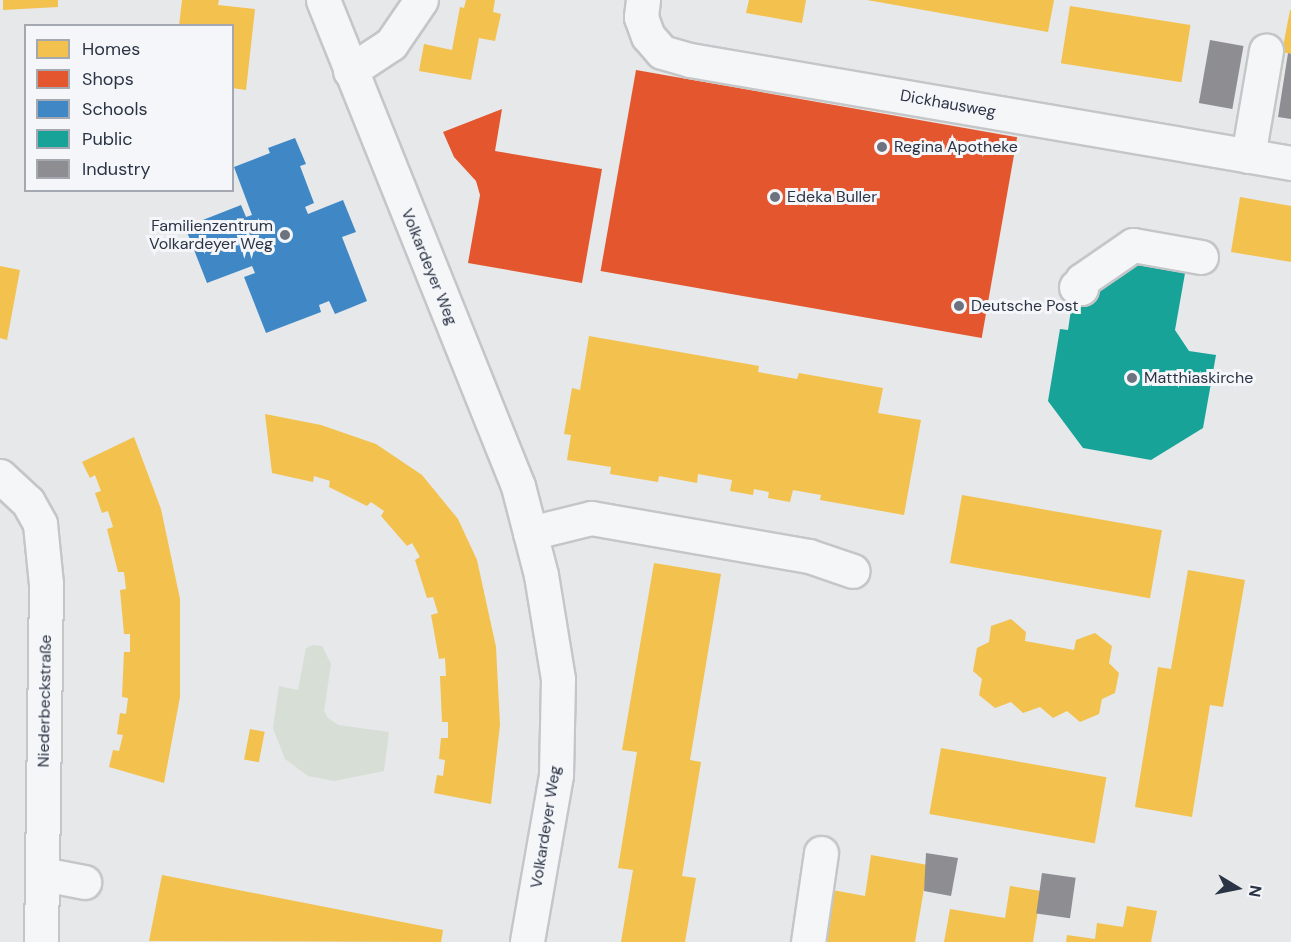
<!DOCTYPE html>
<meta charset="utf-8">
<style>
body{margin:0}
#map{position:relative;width:1291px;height:942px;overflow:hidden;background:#e6e8ea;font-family:"DM Sans",sans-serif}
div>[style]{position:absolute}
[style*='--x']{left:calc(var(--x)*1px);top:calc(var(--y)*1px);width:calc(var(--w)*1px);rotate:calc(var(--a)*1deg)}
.green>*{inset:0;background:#d6ded6}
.homes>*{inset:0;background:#f2c14e;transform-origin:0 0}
.shops>*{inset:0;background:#e4572e;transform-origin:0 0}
.schools>*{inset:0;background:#3f88c5}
.public>*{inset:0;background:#17a398}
.industry>*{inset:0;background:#8d8d92;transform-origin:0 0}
.roads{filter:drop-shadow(2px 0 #c4c6c8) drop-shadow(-2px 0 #c4c6c8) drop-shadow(0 2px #c4c6c8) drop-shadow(0 -2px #c4c6c8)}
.minor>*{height:33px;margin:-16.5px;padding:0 16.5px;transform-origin:16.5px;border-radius:16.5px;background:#f5f6f7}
.dots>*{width:16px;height:16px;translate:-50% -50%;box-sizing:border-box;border:3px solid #f4f6f9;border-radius:50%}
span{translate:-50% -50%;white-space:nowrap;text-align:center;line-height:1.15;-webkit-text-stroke:6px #f4f6f9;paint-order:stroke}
.street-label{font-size:16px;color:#2b3445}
.poi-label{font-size:16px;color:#2b3445}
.left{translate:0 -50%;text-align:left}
.right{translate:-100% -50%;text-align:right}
.legend{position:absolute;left:24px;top:24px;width:210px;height:168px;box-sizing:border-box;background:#f4f6f9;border:2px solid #a4a8b1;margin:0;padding:8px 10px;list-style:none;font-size:18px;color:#2b3445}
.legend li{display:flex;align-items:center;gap:12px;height:30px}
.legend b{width:30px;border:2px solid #a4a8b1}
.north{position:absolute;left:1207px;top:858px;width:60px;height:60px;-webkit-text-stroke:4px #f4f6f9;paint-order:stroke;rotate:100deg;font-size:16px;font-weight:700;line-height:24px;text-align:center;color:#2b3445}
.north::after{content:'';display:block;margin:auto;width:21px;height:27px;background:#2b3445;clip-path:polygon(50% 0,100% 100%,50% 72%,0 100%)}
</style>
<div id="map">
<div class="green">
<div style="clip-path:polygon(313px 645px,322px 646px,331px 664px,324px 711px,328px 718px,338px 725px,389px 732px,384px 771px,334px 781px,308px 776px,285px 759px,273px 728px,279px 686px,298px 690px,306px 648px)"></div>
</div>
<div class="homes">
<div style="clip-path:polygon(3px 0,58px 0,58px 7px,3px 10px)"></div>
<div style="clip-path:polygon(182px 0,219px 0,218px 5px,255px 9px,246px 90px,232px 88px,232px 26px,179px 26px)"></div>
<div style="clip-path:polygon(466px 0,495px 0,493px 12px,501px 14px,495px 41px,479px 38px,471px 80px,419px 71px,424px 44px,452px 50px,460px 7px,464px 8px)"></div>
<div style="clip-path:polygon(749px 0,806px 0,802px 23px,746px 13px)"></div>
<div style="clip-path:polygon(867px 0,1054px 0,1048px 32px)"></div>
<div style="left:1070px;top:6px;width:122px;height:58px;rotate:9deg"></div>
<div style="clip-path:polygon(1290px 10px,1291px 10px,1291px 54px,1282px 52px)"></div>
<div style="clip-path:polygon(1240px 197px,1291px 206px,1291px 262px,1231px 252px)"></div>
<div style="clip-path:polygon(0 266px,20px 270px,7px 340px,0 338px)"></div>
<div style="clip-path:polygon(589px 336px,759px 366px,758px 372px,797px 379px,799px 373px,883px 388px,878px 413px,921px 420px,904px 515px,820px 500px,821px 495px,793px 490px,790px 502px,768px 498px,769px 492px,754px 489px,753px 495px,730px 491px,732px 480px,698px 474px,697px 483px,659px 476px,658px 482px,610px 474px,611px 467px,567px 460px,571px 435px,564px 434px,572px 388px,580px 390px)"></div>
<div style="clip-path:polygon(265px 414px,321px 425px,376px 444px,422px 475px,458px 519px,477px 560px,496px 647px,500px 725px,491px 804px,434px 793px,437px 775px,443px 776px,445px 760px,439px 759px,441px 738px,448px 738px,448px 722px,442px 722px,440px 676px,446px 676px,445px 658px,439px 659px,431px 615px,438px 613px,433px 597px,427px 598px,415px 560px,420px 557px,412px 543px,407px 546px,381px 516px,384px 511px,371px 502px,367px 506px,329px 487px,330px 481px,314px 476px,313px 482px,272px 473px)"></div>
<div style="clip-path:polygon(134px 437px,161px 509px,180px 599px,180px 697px,164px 783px,109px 767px,113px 750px,119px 751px,123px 735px,117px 734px,120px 713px,126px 714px,128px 698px,122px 697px,124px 652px,130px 652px,130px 634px,124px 634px,120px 590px,126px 589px,124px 572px,118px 572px,107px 529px,113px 527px,108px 511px,102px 513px,95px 493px,101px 491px,95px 475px,90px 478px,82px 462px)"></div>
<div style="left:962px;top:495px;width:203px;height:69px;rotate:10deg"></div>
<div style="clip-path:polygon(654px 563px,721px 574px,690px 760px,701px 762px,682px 876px,696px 878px,685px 942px,621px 942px,633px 870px,618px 868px,637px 752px,622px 750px)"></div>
<div style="clip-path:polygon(1188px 570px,1245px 580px,1223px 707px,1210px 705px,1192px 817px,1135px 807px,1158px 667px,1171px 669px)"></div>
<div style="clip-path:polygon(1011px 619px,1026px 632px,1025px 641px,1074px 650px,1076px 640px,1095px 633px,1112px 646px,1109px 663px,1119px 673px,1115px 693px,1102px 699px,1099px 714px,1080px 722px,1067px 711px,1053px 718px,1040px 707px,1023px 713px,1011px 702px,995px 708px,979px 695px,982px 679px,973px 671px,977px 648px,989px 642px,991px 626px)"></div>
<div style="left:250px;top:729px;width:15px;height:31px;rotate:11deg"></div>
<div style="left:941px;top:748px;width:168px;height:67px;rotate:10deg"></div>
<div style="clip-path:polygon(871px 855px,928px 865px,915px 942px,823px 942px,832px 890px,865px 896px)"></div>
<div style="clip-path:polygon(162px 875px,443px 930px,441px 942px,149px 941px)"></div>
<div style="clip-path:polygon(1010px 886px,1041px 891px,1033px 942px,944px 942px,950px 909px,1005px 918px)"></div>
<div style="clip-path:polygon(1127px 906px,1157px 911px,1151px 942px,1066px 942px,1067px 935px,1095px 939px,1097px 923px,1123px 927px)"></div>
</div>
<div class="shops">
<div style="left:636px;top:70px;width:387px;height:204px;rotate:10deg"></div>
<div style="clip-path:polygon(502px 109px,495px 151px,602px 169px,582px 283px,468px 263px,480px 195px,476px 181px,454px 157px,443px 132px)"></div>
</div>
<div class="schools">
<div style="clip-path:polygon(295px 138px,306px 164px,300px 166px,314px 203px,305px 207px,308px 214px,343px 200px,356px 232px,342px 237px,367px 301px,335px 314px,329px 301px,319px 305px,321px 312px,266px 333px,244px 277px,255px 273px,252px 266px,207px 283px,185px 227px,241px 205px,246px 217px,252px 215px,234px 167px,270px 153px,268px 148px)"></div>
</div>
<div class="public">
<div style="clip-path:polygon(1133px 252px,1187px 262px,1175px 330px,1189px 351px,1216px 355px,1203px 428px,1151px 460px,1083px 448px,1048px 401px,1060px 329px,1068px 330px,1073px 296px)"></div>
</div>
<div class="industry">
<div style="left:1210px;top:40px;width:34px;height:64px;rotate:10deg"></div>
<div style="clip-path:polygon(1288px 53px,1291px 54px,1291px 119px,1278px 117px)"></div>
<div style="clip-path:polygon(926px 853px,958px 858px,951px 896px,924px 891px)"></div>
<div style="left:1042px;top:873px;width:34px;height:41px;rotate:8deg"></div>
</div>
<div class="roads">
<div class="minor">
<div style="--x:323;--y:0;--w:524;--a:68.14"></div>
<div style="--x:518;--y:486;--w:92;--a:75.5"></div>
<div style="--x:541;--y:575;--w:105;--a:80.7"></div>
<div style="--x:558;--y:679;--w:96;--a:91.2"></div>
<div style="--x:556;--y:775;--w:169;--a:99.9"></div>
<div style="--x:643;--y:0;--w:17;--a:97"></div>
<div style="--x:641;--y:17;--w:20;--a:70"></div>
<div style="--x:648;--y:36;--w:21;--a:49"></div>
<div style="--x:662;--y:52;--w:29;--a:16"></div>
<div style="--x:690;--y:60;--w:610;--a:9.72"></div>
<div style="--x:350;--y:71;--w:49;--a:-33.4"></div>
<div style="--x:391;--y:44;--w:53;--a:-55.7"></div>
<div style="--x:1248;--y:156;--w:107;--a:-80.3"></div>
<div style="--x:1076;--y:287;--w:5;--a:11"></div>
<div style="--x:1081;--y:288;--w:8;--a:-83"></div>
<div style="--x:1082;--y:280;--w:62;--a:-34.5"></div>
<div style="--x:1133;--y:245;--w:69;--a:10"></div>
<div style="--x:0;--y:476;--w:38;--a:43"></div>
<div style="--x:28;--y:502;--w:25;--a:61"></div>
<div style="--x:40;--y:524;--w:60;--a:84.3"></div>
<div style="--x:46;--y:584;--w:358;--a:90.8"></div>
<div style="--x:530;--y:533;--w:63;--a:-13.8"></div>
<div style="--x:591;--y:518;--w:221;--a:9.9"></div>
<div style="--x:809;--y:556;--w:46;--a:18.8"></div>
<div style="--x:43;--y:874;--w:42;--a:11"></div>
<div style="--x:808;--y:942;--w:90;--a:-81.7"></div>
</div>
</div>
<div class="dots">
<div style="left:882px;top:147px;background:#6c737f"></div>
<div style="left:775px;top:197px;background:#6c737f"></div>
<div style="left:285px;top:235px;background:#6c737f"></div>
<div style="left:959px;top:306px;background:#6c737f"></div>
<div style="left:1132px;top:378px;background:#6c737f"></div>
</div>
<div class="street-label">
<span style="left:948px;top:104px;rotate:10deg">Dickhausweg</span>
<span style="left:429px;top:267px;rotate:68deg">Volkardeyer Weg</span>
<span style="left:45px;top:701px;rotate:-89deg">Niederbeckstraße</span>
<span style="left:546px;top:827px;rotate:-81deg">Volkardeyer Weg</span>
</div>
<div class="poi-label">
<span class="left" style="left:894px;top:147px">Regina Apotheke</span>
<span class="left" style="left:787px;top:197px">Edeka Buller</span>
<span class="right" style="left:273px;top:235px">Familienzentrum<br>Volkardeyer Weg</span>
<span class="left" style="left:971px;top:306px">Deutsche Post</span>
<span class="left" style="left:1144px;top:378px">Matthiaskirche</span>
</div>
<ul class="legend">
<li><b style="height:16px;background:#f2c14e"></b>Homes</li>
<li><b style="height:16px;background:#e4572e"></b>Shops</li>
<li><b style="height:16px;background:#3f88c5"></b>Schools</li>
<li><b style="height:16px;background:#17a398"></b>Public</li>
<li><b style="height:16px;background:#8d8d92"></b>Industry</li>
</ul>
<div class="north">N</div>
</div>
